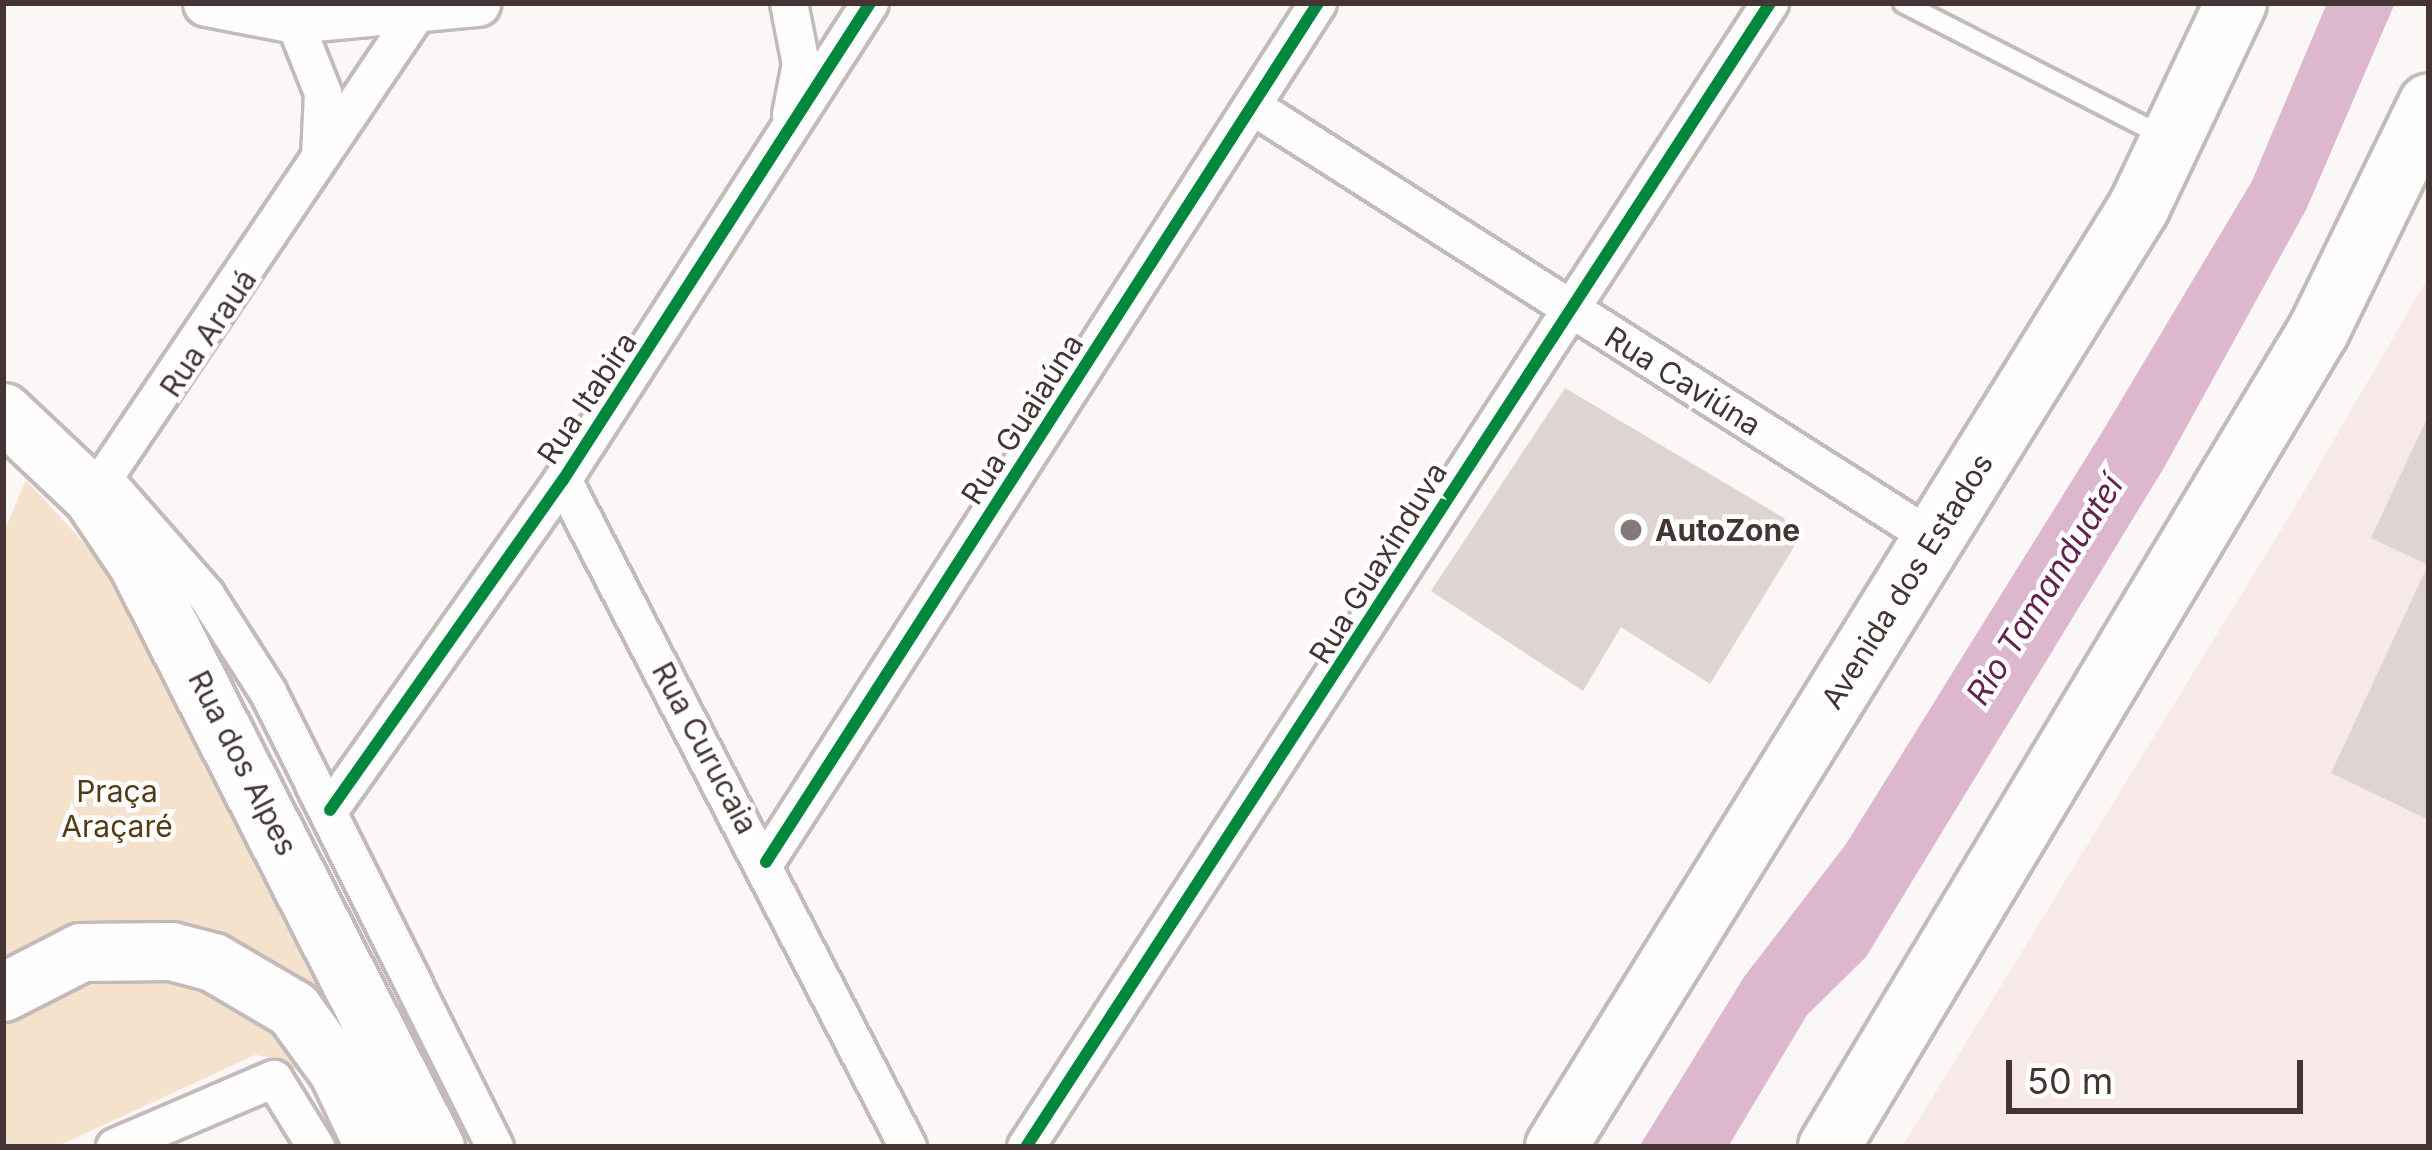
<!DOCTYPE html>
<meta charset="utf-8">
<style>
body{margin:0}
#map{position:relative;width:2432px;height:1150px;overflow:hidden;background:#fcf7f7;font-family:Inter,sans-serif}
div>[style]{position:absolute}
[style*='--x']{left:calc(var(--x)*1px);top:calc(var(--y)*1px);width:calc(var(--w)*1px);rotate:calc(var(--a)*1deg)}
.built>*{inset:0;background:#f6e9e8}
.green>*{inset:0;background:#f5e2cc}
.water>*{inset:0;background:#ddb7ce}
.building>*{inset:0;background:#ded5d2}
.roads{filter:drop-shadow(3px 0 #c3bab9) drop-shadow(-3px 0 #c3bab9) drop-shadow(0 3px #c3bab9) drop-shadow(0 -3px #c3bab9)}
.service>*{height:18px;margin:-9px;padding:0 9px;transform-origin:9px;border-radius:9px;background:#fffefe}
.minor>*{height:36px;margin:-18px;padding:0 18px;transform-origin:18px;border-radius:18px;background:#fffefe}
.tertiary>*{height:45px;margin:-22.5px;padding:0 22.5px;transform-origin:22.5px;border-radius:22.5px;background:#fffefe}
.primary>*{height:57px;margin:-28.5px;padding:0 28.5px;transform-origin:28.5px;border-radius:28.5px;background:#fffefe}
.trunk>*{height:60px;margin:-30px;padding:0 30px;transform-origin:30px;border-radius:30px;background:#fffefe}
.cycleway>*{height:12px;margin:-6px;padding:0 6px;transform-origin:6px;border-radius:6px;background:#00873e}
.dots>*{width:33px;height:33px;translate:-50% -50%;box-sizing:border-box;border:6px solid #fff;border-radius:50%}
span{translate:-50% -50%;white-space:nowrap;text-align:center;line-height:1.15;-webkit-text-stroke:9px #fff;paint-order:stroke}
.street-label{font-size:30px;color:#443534}
.poi-label{font-size:30px;color:#443534;font-weight:700}
.left{translate:0 -50%;text-align:left}
.park-label{font-size:30px;color:#543a15}
.water-label{font-size:33px;color:#62234e;font-style:italic}
.frame{position:absolute;inset:0;border:6px solid #443534;pointer-events:none}
.scale{position:absolute;left:2006px;top:1060px;width:297px;height:54px;box-sizing:border-box;border:6px solid #443534;border-top:0;padding-left:15px;font-size:36px;line-height:42px;white-space:nowrap;color:#443534;-webkit-text-stroke:9px #fff;paint-order:stroke}
</style>
<div id="map">
<div class="built">
<div style="clip-path:polygon(2429px 276px,2429px 1147px,1902px 1147px,2292px 512px)"></div>
</div>
<div class="green">
<div style="clip-path:polygon(26px 480px,131px 594px,360px 1050px,266px 958px,164px 924px,94px 926px,3px 959px,3px 534px)"></div>
<div style="clip-path:polygon(174px 973px,256px 1009px,321px 1088px,281px 1059px,255px 1055px,56px 1147px,3px 1147px,3px 1018px,85px 975px)"></div>
</div>
<div class="water">
<div style="clip-path:polygon(2327px 3px,2395px 3px,2306px 210px,2165px 466px,1866px 957px,1807px 1015px,1728px 1147px,1639px 1147px,1744px 977px,1846px 844px,2104px 429px,2252px 181px)"></div>
</div>
<div class="building">
<div style="clip-path:polygon(1565px 388px,1784px 518px,1797px 542px,1710px 684px,1621px 627px,1583px 691px,1431px 591px)"></div>
<div style="clip-path:polygon(2429px 414px,2429px 820px,2331px 773px,2428px 565px,2371px 538px)"></div>
</div>
<div class="roads">
<div class="service">
<div style="--x:1903;--y:3;--w:292;--a:27.1"></div>
</div>
<div class="minor">
<div style="--x:789;--y:3;--w:62;--a:78.9"></div>
<div style="--x:801;--y:64;--w:52;--a:101.1"></div>
<div style="--x:294;--y:20;--w:79;--a:68.3"></div>
<div style="--x:323;--y:93;--w:64;--a:92.7"></div>
<div style="--x:1252;--y:106;--w:806;--a:32.43"></div>
<div style="--x:563;--y:480;--w:751;--a:62.65"></div>
<div style="--x:113;--y:489;--w:141;--a:48.7"></div>
<div style="--x:206;--y:595;--w:115;--a:57.4"></div>
<div style="--x:268;--y:692;--w:508;--a:63.49"></div>
<div style="--x:92;--y:496;--w:582;--a:-56.06"></div>
<div style="--x:330;--y:810;--w:404;--a:-54.8"></div>
<div style="--x:563;--y:480;--w:567;--a:-57.23"></div>
<div style="--x:766;--y:862;--w:1021;--a:-57.27"></div>
<div style="--x:115;--y:1147;--w:173;--a:-23.2"></div>
<div style="--x:274;--y:1079;--w:80;--a:58.3"></div>
<div style="--x:1026;--y:1147;--w:1365;--a:-56.96"></div>
</div>
<div class="tertiary">
<div style="--x:206;--y:3;--w:90;--a:10.9"></div>
<div style="--x:294;--y:20;--w:184;--a:-5.3"></div>
</div>
<div class="primary">
<div style="--x:3;--y:412;--w:122;--a:43.3"></div>
<div style="--x:92;--y:496;--w:81;--a:56.1"></div>
<div style="--x:137;--y:563;--w:656;--a:62.97"></div>
<div style="--x:3;--y:992;--w:88;--a:-27.1"></div>
<div style="--x:81;--y:952;--w:90;--a:-0.6"></div>
<div style="--x:171;--y:951;--w:43;--a:14.7"></div>
<div style="--x:213;--y:962;--w:93;--a:30.4"></div>
<div style="--x:293;--y:1009;--w:77;--a:54"></div>
<div style="--x:338;--y:1071;--w:84;--a:64.7"></div>
</div>
<div class="trunk">
<div style="--x:1556;--y:1147;--w:1106;--a:-58.19"></div>
<div style="--x:2139;--y:207;--w:226;--a:-64.6"></div>
<div style="--x:1829;--y:1147;--w:953;--a:-59.05"></div>
<div style="--x:2319;--y:330;--w:251;--a:-64"></div>
</div>
</div>
<div class="cycleway">
<div style="--x:330;--y:810;--w:404;--a:-54.8"></div>
<div style="--x:563;--y:480;--w:567;--a:-57.23"></div>
<div style="--x:766;--y:862;--w:1021;--a:-57.27"></div>
<div style="--x:1026;--y:1147;--w:1365;--a:-56.96"></div>
</div>
<div class="dots">
<div style="left:1631px;top:530px;background:#847978"></div>
</div>
<div class="street-label">
<span style="left:208px;top:333px;rotate:-56deg">Rua Arauá</span>
<span style="left:1683px;top:381px;rotate:32deg">Rua Caviúna</span>
<span style="left:587px;top:398px;rotate:-56deg">Rua Itabira</span>
<span style="left:1022px;top:419px;rotate:-57deg">Rua Guaiaúna</span>
<span style="left:1378px;top:563px;rotate:-58deg">Rua Guaxinduva</span>
<span style="left:1907px;top:581px;rotate:-58deg">Avenida dos Estados</span>
<span style="left:705px;top:748px;rotate:62deg">Rua Curucaia</span>
<span style="left:243px;top:763px;rotate:63deg">Rua dos Alpes</span>
</div>
<div class="poi-label">
<span class="left" style="left:1655px;top:530px">AutoZone</span>
</div>
<div class="park-label">
<span style="left:117px;top:808px">Praça<br>Araçaré</span>
</div>
<div class="water-label">
<span style="left:2045px;top:590px;rotate:-58deg">Rio Tamanduateí</span>
</div>
<div class="frame"></div>
<div class="scale">50 m</div>
</div>
